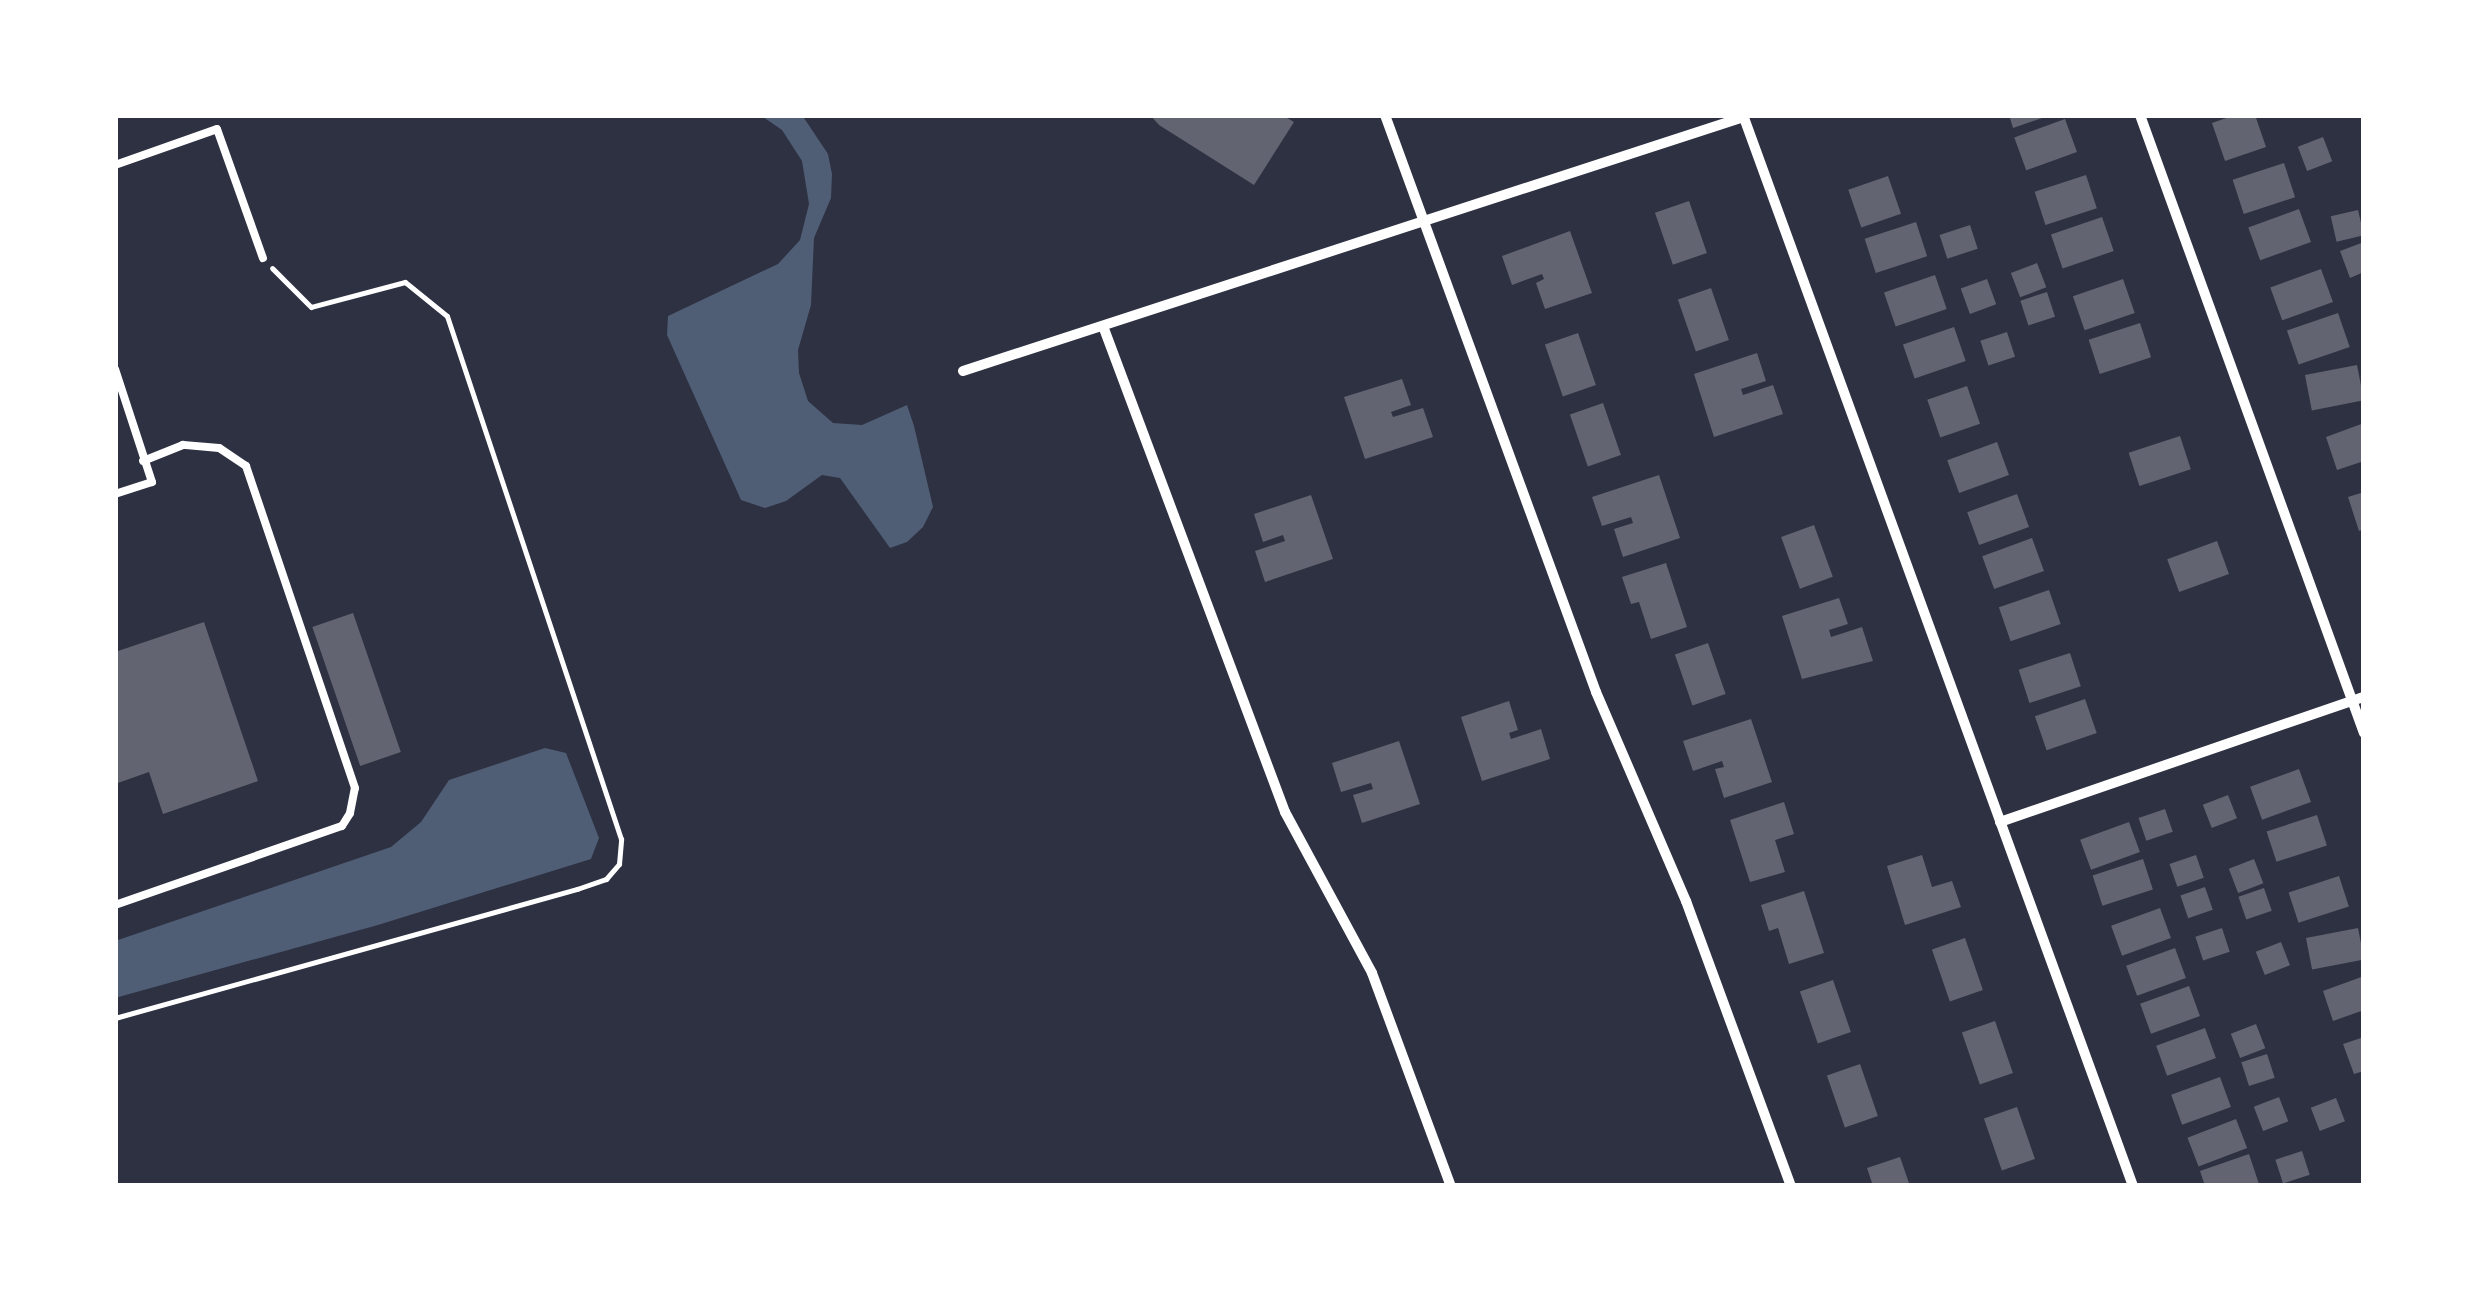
<!DOCTYPE html>
<style>
body{margin:0}
#map{position:relative;width:2479px;height:1301px;overflow:hidden;background:#2d3142;font-family:"Golos Text",sans-serif}
div>[style]{position:absolute}
[style*='--x']{left:calc(var(--x)*1px);top:calc(var(--y)*1px);width:calc(var(--w)*1px);rotate:calc(var(--a)*1deg)}
.water>*{inset:0;background:#4f5d75}
.building>*{inset:0;background:#626471;transform-origin:0 0}
.path>*{height:5px;margin:-2.5px;padding:0 2.5px;transform-origin:2.5px;border-radius:2.5px;background:#fff}
.service>*{height:8px;margin:-4px;padding:0 4px;transform-origin:4px;border-radius:4px;background:#fff}
.minor>*{height:10px;margin:-5px;padding:0 5px;transform-origin:5px;border-radius:5px;background:#fff}
span{translate:-50% -50%;white-space:nowrap;text-align:center;line-height:1.15;-webkit-text-stroke:8px #fff;paint-order:stroke}
.frame{position:absolute;inset:0;border:118px solid #fff;pointer-events:none}
</style>
<div id="map">
<div class="water">
<div style="clip-path:polygon(760px 115px,802px 115px,828px 154px,832px 174px,831px 198px,814px 238px,811px 305px,798px 350px,799px 373px,808px 401px,833px 423px,862px 425px,907px 405px,914px 426px,933px 507px,923px 527px,907px 542px,890px 548px,840px 478px,822px 475px,786px 501px,765px 508px,741px 500px,667px 335px,668px 316px,778px 264px,800px 240px,809px 204px,802px 161px,782px 130px)"></div>
<div style="clip-path:polygon(545px 748px,566px 753px,599px 838px,591px 859px,378px 925px,115px 998px,115px 941px,391px 847px,421px 822px,449px 780px)"></div>
</div>
<div class="building">
<div style="clip-path:polygon(1150px 115px,1282px 115px,1294px 122px,1254px 185px,1159px 125px)"></div>
<div style="clip-path:polygon(2009px 115px,2048px 115px,2048px 116px,2013px 128px)"></div>
<div style="clip-path:polygon(2235px 115px,2255px 115px,2266px 147px,2225px 161px,2212px 123px)"></div>
<div style="left:2065px;top:119px;width:35px;height:54px;rotate:70deg"></div>
<div style="left:2323px;top:137px;width:26px;height:27px;rotate:69deg"></div>
<div style="left:2284px;top:163px;width:36px;height:54px;rotate:72deg"></div>
<div style="left:2086px;top:175px;width:35px;height:54px;rotate:72deg"></div>
<div style="left:1888px;top:176px;width:40px;height:42px;rotate:71deg"></div>
<div style="left:1689px;top:201px;width:55px;height:36px;rotate:71deg"></div>
<div style="left:2299px;top:209px;width:35px;height:54px;rotate:70deg"></div>
<div style="left:2358px;top:210px;width:26px;height:28px;rotate:77deg"></div>
<div style="left:2102px;top:217px;width:36px;height:54px;rotate:71deg"></div>
<div style="left:1916px;top:222px;width:36px;height:54px;rotate:72deg"></div>
<div style="left:1970px;top:225px;width:25px;height:32px;rotate:72deg"></div>
<div style="clip-path:polygon(1570px 231px,1592px 293px,1545px 309px,1536px 283px,1544px 279px,1542px 274px,1512px 285px,1502px 256px)"></div>
<div style="clip-path:polygon(2364px 242px,2364px 272px,2350px 278px,2340px 251px)"></div>
<div style="left:2037px;top:263px;width:26px;height:28px;rotate:69deg"></div>
<div style="left:2321px;top:269px;width:35px;height:54px;rotate:70deg"></div>
<div style="left:1935px;top:275px;width:36px;height:54px;rotate:71deg"></div>
<div style="left:1987px;top:279px;width:27px;height:28px;rotate:70deg"></div>
<div style="left:2123px;top:279px;width:36px;height:53px;rotate:71deg"></div>
<div style="left:1711px;top:288px;width:55px;height:35px;rotate:71deg"></div>
<div style="left:2047px;top:292px;width:26px;height:28px;rotate:72deg"></div>
<div style="left:2338px;top:313px;width:36px;height:54px;rotate:71deg"></div>
<div style="left:2140px;top:323px;width:36px;height:54px;rotate:72deg"></div>
<div style="left:1954px;top:327px;width:36px;height:54px;rotate:71deg"></div>
<div style="left:2007px;top:332px;width:26px;height:28px;rotate:72deg"></div>
<div style="left:1578px;top:333px;width:55px;height:35px;rotate:71deg"></div>
<div style="clip-path:polygon(1757px 353px,1766px 381px,1741px 389px,1743px 395px,1773px 385px,1783px 414px,1714px 437px,1694px 374px)"></div>
<div style="left:2357px;top:365px;width:36px;height:53px;rotate:79deg"></div>
<div style="clip-path:polygon(1402px 379px,1411px 405px,1391px 412px,1393px 417px,1423px 408px,1433px 437px,1365px 459px,1344px 397px)"></div>
<div style="left:1967px;top:386px;width:40px;height:42px;rotate:71deg"></div>
<div style="left:1603px;top:403px;width:55px;height:35px;rotate:71deg"></div>
<div style="clip-path:polygon(2364px 423px,2364px 461px,2337px 470px,2326px 437px)"></div>
<div style="left:2180px;top:436px;width:35px;height:54px;rotate:72deg"></div>
<div style="left:1997px;top:442px;width:35px;height:53px;rotate:70deg"></div>
<div style="clip-path:polygon(1659px 475px,1680px 538px,1623px 557px,1614px 529px,1633px 523px,1631px 517px,1602px 526px,1592px 497px)"></div>
<div style="clip-path:polygon(2364px 492px,2364px 529px,2359px 531px,2348px 497px)"></div>
<div style="left:2017px;top:494px;width:35px;height:53px;rotate:70deg"></div>
<div style="clip-path:polygon(1311px 495px,1333px 559px,1265px 582px,1255px 551px,1285px 541px,1283px 535px,1263px 542px,1254px 514px)"></div>
<div style="left:1814px;top:525px;width:55px;height:35px;rotate:70deg"></div>
<div style="left:2032px;top:538px;width:35px;height:53px;rotate:70deg"></div>
<div style="left:2217px;top:541px;width:35px;height:53px;rotate:70deg"></div>
<div style="clip-path:polygon(1666px 563px,1687px 627px,1651px 639px,1639px 602px,1631px 604px,1622px 577px)"></div>
<div style="left:2049px;top:590px;width:36px;height:53px;rotate:71deg"></div>
<div style="clip-path:polygon(1839px 598px,1848px 624px,1829px 630px,1831px 637px,1862px 627px,1873px 661px,1802px 679px,1782px 616px)"></div>
<div style="left:353px;top:613px;width:147px;height:43px;rotate:71deg"></div>
<div style="clip-path:polygon(204px 622px,258px 781px,163px 814px,149px 772px,115px 784px,115px 652px)"></div>
<div style="left:1708px;top:643px;width:54px;height:35px;rotate:71deg"></div>
<div style="left:2070px;top:653px;width:35px;height:54px;rotate:72deg"></div>
<div style="left:2085px;top:699px;width:36px;height:53px;rotate:71deg"></div>
<div style="clip-path:polygon(1509px 701px,1518px 730px,1509px 733px,1511px 739px,1541px 729px,1550px 759px,1482px 781px,1461px 717px)"></div>
<div style="clip-path:polygon(1751px 719px,1772px 782px,1724px 798px,1715px 769px,1724px 767px,1722px 761px,1693px 771px,1683px 741px)"></div>
<div style="clip-path:polygon(1399px 741px,1420px 804px,1362px 823px,1353px 795px,1373px 789px,1371px 783px,1341px 792px,1332px 763px)"></div>
<div style="left:2299px;top:769px;width:35px;height:52px;rotate:70deg"></div>
<div style="left:2228px;top:795px;width:25px;height:27px;rotate:69deg"></div>
<div style="clip-path:polygon(1784px 802px,1794px 834px,1775px 840px,1785px 872px,1750px 882px,1730px 820px)"></div>
<div style="left:2165px;top:809px;width:24px;height:28px;rotate:71deg"></div>
<div style="left:2317px;top:815px;width:32px;height:53px;rotate:72deg"></div>
<div style="left:2129px;top:822px;width:32px;height:52px;rotate:70deg"></div>
<div style="clip-path:polygon(1922px 855px,1932px 887px,1952px 881px,1961px 907px,1905px 925px,1887px 866px)"></div>
<div style="left:2196px;top:855px;width:24px;height:28px;rotate:71deg"></div>
<div style="left:2143px;top:859px;width:32px;height:53px;rotate:72deg"></div>
<div style="left:2254px;top:859px;width:26px;height:27px;rotate:69deg"></div>
<div style="left:2339px;top:876px;width:32px;height:53px;rotate:72deg"></div>
<div style="left:2205px;top:887px;width:24px;height:26px;rotate:71deg"></div>
<div style="left:2264px;top:888px;width:24px;height:27px;rotate:71deg"></div>
<div style="clip-path:polygon(1804px 891px,1824px 953px,1789px 964px,1778px 928px,1769px 931px,1761px 905px)"></div>
<div style="left:2160px;top:908px;width:32px;height:52px;rotate:70deg"></div>
<div style="left:2222px;top:928px;width:25px;height:28px;rotate:72deg"></div>
<div style="left:2358px;top:928px;width:32px;height:53px;rotate:79deg"></div>
<div style="left:1965px;top:938px;width:55px;height:35px;rotate:71deg"></div>
<div style="left:2281px;top:942px;width:25px;height:27px;rotate:69deg"></div>
<div style="left:2175px;top:948px;width:32px;height:52px;rotate:70deg"></div>
<div style="clip-path:polygon(2364px 976px,2364px 1010px,2333px 1021px,2323px 991px)"></div>
<div style="left:1833px;top:980px;width:55px;height:35px;rotate:71deg"></div>
<div style="left:2189px;top:986px;width:32px;height:52px;rotate:70deg"></div>
<div style="left:1995px;top:1021px;width:55px;height:35px;rotate:71deg"></div>
<div style="left:2256px;top:1024px;width:26px;height:27px;rotate:69deg"></div>
<div style="left:2205px;top:1028px;width:32px;height:52px;rotate:70deg"></div>
<div style="clip-path:polygon(2364px 1037px,2364px 1071px,2354px 1074px,2343px 1044px)"></div>
<div style="left:2267px;top:1054px;width:25px;height:27px;rotate:72deg"></div>
<div style="left:1860px;top:1064px;width:55px;height:35px;rotate:71deg"></div>
<div style="left:2220px;top:1077px;width:32px;height:52px;rotate:70deg"></div>
<div style="left:2279px;top:1097px;width:26px;height:27px;rotate:69deg"></div>
<div style="left:2336px;top:1098px;width:25px;height:27px;rotate:69deg"></div>
<div style="left:2017px;top:1107px;width:55px;height:35px;rotate:71deg"></div>
<div style="left:2236px;top:1119px;width:31px;height:52px;rotate:69deg"></div>
<div style="left:2302px;top:1151px;width:25px;height:28px;rotate:72deg"></div>
<div style="clip-path:polygon(2249px 1154px,2259px 1184px,2205px 1186px,2200px 1171px)"></div>
<div style="clip-path:polygon(1900px 1157px,1910px 1186px,1873px 1186px,1867px 1168px)"></div>
</div>
<div class="path">
<div style="--x:115;--y:1018;--w:480;--a:-15.6"></div>
<div style="--x:577;--y:889;--w:31;--a:-19"></div>
<div style="--x:606;--y:879;--w:20;--a:-49"></div>
<div style="--x:619;--y:864;--w:25;--a:-85"></div>
<div style="--x:621;--y:839;--w:551;--a:-108.4"></div>
<div style="--x:447;--y:316;--w:54;--a:-141"></div>
<div style="--x:405;--y:282;--w:97;--a:165.1"></div>
<div style="--x:311;--y:307;--w:55;--a:-135"></div>
</div>
<div class="service">
<div style="--x:115;--y:165;--w:108;--a:-19.4"></div>
<div style="--x:217;--y:129;--w:137;--a:70.4"></div>
<div style="--x:115;--y:369;--w:119;--a:71.9"></div>
<div style="--x:152;--y:482;--w:39;--a:162"></div>
<div style="--x:115;--y:905;--w:240;--a:-19.2"></div>
<div style="--x:342;--y:826;--w:15;--a:-58"></div>
<div style="--x:350;--y:813;--w:25;--a:-79"></div>
<div style="--x:355;--y:788;--w:340;--a:-108.7"></div>
<div style="--x:246;--y:466;--w:32;--a:-146"></div>
<div style="--x:219;--y:448;--w:36;--a:-175"></div>
<div style="--x:183;--y:445;--w:43;--a:158.2"></div>
</div>
<div class="minor">
<div style="--x:1385;--y:115;--w:614;--a:69.91"></div>
<div style="--x:1596;--y:692;--w:228;--a:66.7"></div>
<div style="--x:1686;--y:901;--w:304;--a:69.8"></div>
<div style="--x:1743;--y:115;--w:1140;--a:69.99"></div>
<div style="--x:2140;--y:115;--w:657;--a:70.08"></div>
<div style="--x:1103;--y:326;--w:519;--a:69.47"></div>
<div style="--x:1285;--y:812;--w:183;--a:61.6"></div>
<div style="--x:1372;--y:973;--w:227;--a:69.7"></div>
<div style="--x:963;--y:371;--w:821;--a:-18.02"></div>
<div style="--x:2000;--y:822;--w:385;--a:-19"></div>
</div>
<div class="frame"></div>
</div>
